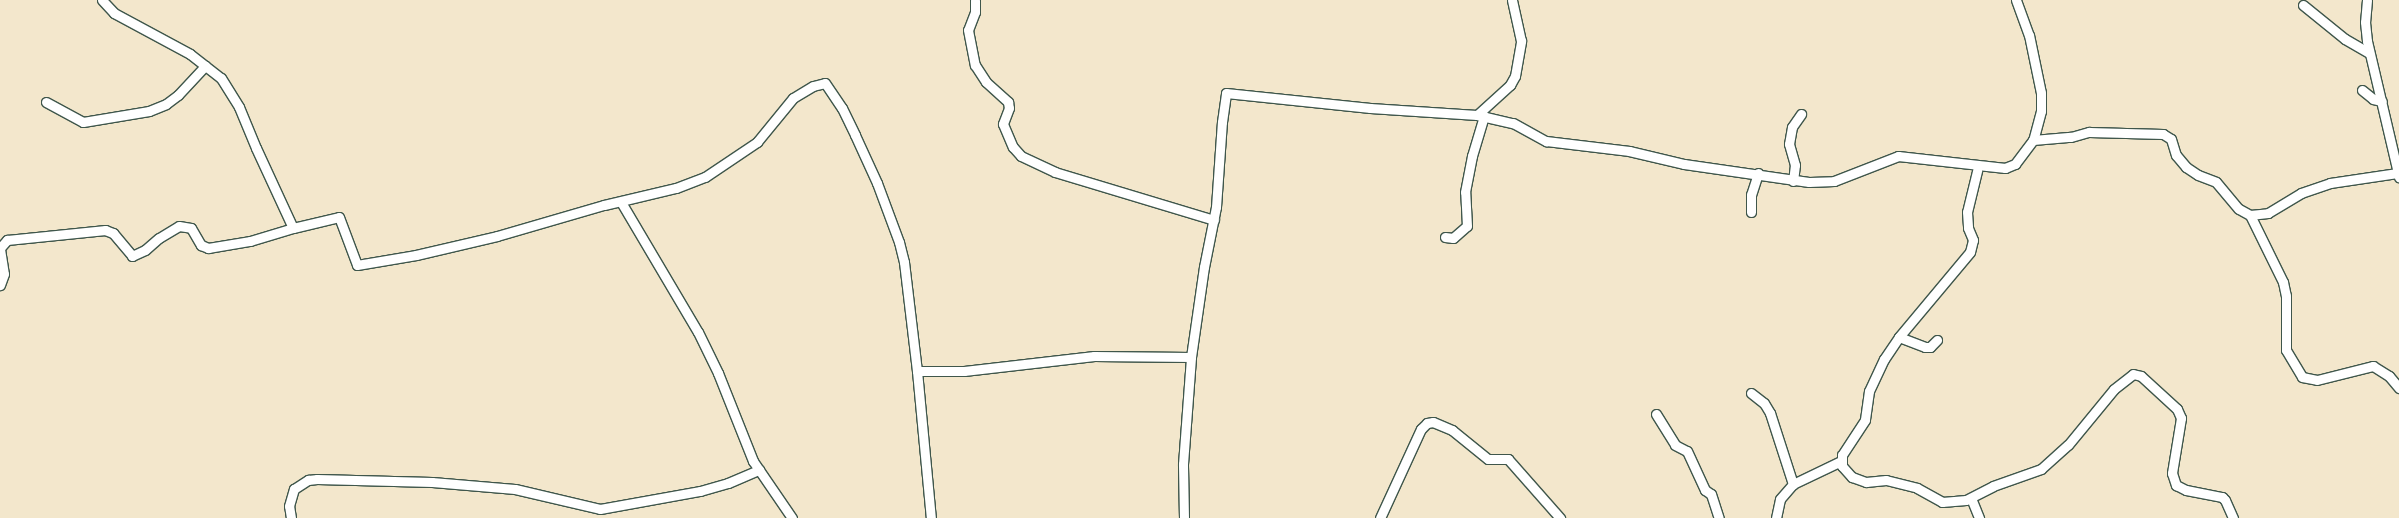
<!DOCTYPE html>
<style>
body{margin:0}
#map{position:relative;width:2399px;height:518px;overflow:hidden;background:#f3e7cc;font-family:Sriracha,sans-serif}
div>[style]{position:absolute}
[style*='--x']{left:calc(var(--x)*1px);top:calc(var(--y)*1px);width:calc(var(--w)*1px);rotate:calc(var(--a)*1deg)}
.roads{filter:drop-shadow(1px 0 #3f564b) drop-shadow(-1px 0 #3f564b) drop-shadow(0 1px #3f564b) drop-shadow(0 -1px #3f564b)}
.street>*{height:9px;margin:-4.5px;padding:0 4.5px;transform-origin:4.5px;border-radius:4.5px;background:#fff}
span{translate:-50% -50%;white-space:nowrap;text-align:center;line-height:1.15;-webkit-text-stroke:5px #fcf5e5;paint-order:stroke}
</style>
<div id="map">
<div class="roads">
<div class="street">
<div style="--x:102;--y:0;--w:18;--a:47"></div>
<div style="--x:114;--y:13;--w:86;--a:28.3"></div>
<div style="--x:190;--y:54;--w:39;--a:38"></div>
<div style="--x:221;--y:78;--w:34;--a:58"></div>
<div style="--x:239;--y:107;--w:44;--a:67.5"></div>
<div style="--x:256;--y:148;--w:88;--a:65.2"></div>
<div style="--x:293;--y:228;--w:47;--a:-13.4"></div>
<div style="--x:339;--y:217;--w:51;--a:69.4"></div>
<div style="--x:357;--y:265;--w:60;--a:-9.6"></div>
<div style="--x:416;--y:255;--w:83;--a:-13.2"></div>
<div style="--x:497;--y:236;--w:111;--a:-16.2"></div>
<div style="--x:604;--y:205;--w:74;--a:-13.3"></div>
<div style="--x:676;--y:188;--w:31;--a:-21"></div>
<div style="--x:705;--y:177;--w:63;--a:-33.9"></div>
<div style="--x:757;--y:142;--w:57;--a:-50.7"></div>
<div style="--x:793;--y:98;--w:23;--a:-31"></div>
<div style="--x:813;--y:86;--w:12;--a:-14"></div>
<div style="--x:825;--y:83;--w:30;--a:56"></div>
<div style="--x:842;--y:108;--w:30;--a:64"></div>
<div style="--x:855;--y:135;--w:53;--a:65.4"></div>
<div style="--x:877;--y:183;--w:63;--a:69.6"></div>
<div style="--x:899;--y:242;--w:21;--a:76"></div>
<div style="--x:904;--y:262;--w:110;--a:83.2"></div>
<div style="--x:917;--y:371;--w:148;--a:84.6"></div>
<div style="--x:975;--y:0;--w:12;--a:90"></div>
<div style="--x:975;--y:12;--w:19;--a:111"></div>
<div style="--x:968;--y:30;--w:36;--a:79"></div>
<div style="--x:975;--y:65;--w:20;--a:57"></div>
<div style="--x:986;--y:82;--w:30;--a:42"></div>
<div style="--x:1008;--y:102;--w:6;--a:81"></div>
<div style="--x:1009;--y:108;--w:17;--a:111"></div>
<div style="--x:1003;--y:124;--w:25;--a:67"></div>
<div style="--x:1013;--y:147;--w:12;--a:48"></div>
<div style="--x:1021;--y:156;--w:38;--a:25"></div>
<div style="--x:1055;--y:172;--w:166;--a:16.8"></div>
<div style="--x:2016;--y:0;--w:37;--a:70"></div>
<div style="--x:2029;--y:35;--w:59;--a:78.3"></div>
<div style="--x:2041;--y:93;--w:18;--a:90"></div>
<div style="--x:2041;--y:111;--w:30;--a:105"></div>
<div style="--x:2367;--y:0;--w:22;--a:95"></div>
<div style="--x:2365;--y:22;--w:19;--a:84"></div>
<div style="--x:2367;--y:41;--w:140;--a:76.8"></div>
<div style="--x:2303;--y:5;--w:54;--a:39"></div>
<div style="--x:2345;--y:39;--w:28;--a:30"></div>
<div style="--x:2362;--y:90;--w:14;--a:39"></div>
<div style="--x:2373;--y:99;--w:9;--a:13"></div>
<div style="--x:46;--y:102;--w:42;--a:28.4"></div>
<div style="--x:83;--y:122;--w:67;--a:-9.5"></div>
<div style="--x:149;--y:111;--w:18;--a:-22"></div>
<div style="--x:166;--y:104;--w:15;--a:-37"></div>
<div style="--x:178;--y:95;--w:40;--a:-47"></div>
<div style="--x:1477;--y:115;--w:37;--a:13"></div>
<div style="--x:1513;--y:123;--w:38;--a:29"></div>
<div style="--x:1546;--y:141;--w:84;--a:6.9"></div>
<div style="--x:1629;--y:151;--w:57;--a:13.3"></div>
<div style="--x:1684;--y:164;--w:126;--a:8.2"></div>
<div style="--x:1809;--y:182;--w:25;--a:-2"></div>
<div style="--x:1834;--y:181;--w:69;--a:-21.3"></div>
<div style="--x:1898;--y:156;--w:108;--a:6.4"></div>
<div style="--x:2005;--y:168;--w:11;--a:-22"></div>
<div style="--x:2015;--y:164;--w:30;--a:-53"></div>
<div style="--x:2033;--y:140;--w:38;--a:-5"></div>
<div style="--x:2071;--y:137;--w:19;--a:-16"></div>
<div style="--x:2089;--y:132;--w:74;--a:1.5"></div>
<div style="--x:2163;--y:134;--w:9;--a:32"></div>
<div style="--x:2171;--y:139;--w:17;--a:73"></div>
<div style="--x:2176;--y:155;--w:16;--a:50"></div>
<div style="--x:2186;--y:167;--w:14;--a:34"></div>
<div style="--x:2198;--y:175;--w:19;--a:21"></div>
<div style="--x:2216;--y:182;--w:35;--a:50"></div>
<div style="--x:2239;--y:209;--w:13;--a:29"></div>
<div style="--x:2250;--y:215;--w:18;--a:-6"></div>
<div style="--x:2268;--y:213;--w:39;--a:-31"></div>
<div style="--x:2301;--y:193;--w:31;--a:-19"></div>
<div style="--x:2330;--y:183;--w:68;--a:-8.5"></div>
<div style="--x:1978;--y:167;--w:46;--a:103.7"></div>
<div style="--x:1967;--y:212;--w:16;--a:86"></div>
<div style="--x:1968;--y:228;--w:13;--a:67"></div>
<div style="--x:1973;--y:240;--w:12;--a:104"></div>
<div style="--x:1970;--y:252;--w:111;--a:129.9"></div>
<div style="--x:1899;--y:337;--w:27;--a:124"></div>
<div style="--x:1884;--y:359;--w:35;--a:115"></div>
<div style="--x:1869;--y:391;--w:29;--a:98"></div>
<div style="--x:1865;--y:420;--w:42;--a:123.3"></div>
<div style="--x:1842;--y:455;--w:11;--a:90"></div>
<div style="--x:1842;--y:466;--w:15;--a:48"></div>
<div style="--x:1852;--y:477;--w:15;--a:20"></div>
<div style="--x:1866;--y:482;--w:20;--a:-6"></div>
<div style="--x:1886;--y:480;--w:32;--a:14"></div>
<div style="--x:1917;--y:488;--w:29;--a:29"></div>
<div style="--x:1942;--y:502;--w:24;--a:-5"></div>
<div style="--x:1966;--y:500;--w:30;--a:-27"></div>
<div style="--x:1993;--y:486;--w:51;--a:-19.5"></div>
<div style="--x:2041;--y:469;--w:36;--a:-42"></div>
<div style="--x:2068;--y:445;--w:72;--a:-50.6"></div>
<div style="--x:2114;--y:389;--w:24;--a:-38"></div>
<div style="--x:2133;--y:374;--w:8;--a:14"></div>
<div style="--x:2141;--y:376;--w:49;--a:42.5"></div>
<div style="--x:2177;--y:409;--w:10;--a:66"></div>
<div style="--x:2181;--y:418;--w:56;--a:99.3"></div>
<div style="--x:2172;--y:473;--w:13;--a:72"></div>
<div style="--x:2176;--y:485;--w:11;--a:27"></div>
<div style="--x:2186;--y:490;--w:37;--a:11"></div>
<div style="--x:2222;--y:497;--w:4;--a:45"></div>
<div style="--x:2225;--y:500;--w:20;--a:66"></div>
<div style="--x:1793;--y:181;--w:16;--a:-83"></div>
<div style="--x:1795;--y:165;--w:22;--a:-106"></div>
<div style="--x:1789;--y:144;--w:17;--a:-80"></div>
<div style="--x:1792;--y:127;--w:16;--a:-55"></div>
<div style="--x:621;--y:202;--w:151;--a:59.4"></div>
<div style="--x:698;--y:332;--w:46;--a:64"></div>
<div style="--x:718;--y:373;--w:95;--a:68.3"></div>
<div style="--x:753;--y:461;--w:69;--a:55.6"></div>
<div style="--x:1751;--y:212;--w:17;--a:-90"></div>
<div style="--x:1751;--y:195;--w:23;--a:-72"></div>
<div style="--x:2250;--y:215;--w:75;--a:63.8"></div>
<div style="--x:2283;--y:282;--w:14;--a:78"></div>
<div style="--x:2286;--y:296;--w:54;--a:90"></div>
<div style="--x:2286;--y:350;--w:31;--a:59"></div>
<div style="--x:2302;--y:377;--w:15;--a:11"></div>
<div style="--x:2317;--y:380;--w:58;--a:-14"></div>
<div style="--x:2373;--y:366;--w:19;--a:32"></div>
<div style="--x:2389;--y:376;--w:16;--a:50"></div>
<div style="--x:1445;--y:237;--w:8;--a:7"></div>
<div style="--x:1453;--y:238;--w:18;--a:-41"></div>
<div style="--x:1467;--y:226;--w:34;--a:-93"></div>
<div style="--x:1465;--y:192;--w:37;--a:-79"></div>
<div style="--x:1472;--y:156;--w:42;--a:-73.3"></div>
<div style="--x:0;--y:248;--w:11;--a:-49"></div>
<div style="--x:7;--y:240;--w:99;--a:-5.8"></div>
<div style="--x:105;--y:230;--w:9;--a:21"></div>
<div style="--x:113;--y:233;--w:30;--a:50"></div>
<div style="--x:132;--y:256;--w:14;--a:-25"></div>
<div style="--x:145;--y:250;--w:18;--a:-41"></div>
<div style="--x:159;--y:238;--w:23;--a:-31"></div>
<div style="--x:179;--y:226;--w:12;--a:9"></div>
<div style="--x:191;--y:228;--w:20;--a:60"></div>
<div style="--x:201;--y:245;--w:8;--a:23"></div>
<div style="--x:208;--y:248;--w:43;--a:-9.5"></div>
<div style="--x:250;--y:241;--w:45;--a:-16.8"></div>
<div style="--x:0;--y:249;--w:25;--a:81"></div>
<div style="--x:4;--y:274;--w:12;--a:110"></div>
<div style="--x:1899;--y:337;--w:28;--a:21"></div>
<div style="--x:1925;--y:347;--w:5;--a:0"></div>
<div style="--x:1930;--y:347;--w:10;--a:-45"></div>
<div style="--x:917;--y:371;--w:47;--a:0"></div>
<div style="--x:964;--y:371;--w:131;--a:-6.6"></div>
<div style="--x:1094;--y:356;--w:97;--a:0.6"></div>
<div style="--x:1751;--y:393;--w:16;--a:38"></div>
<div style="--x:1764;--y:403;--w:12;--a:59"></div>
<div style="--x:1770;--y:413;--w:75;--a:72.1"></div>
<div style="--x:1656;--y:414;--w:36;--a:58"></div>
<div style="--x:1675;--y:445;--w:13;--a:27"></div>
<div style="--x:1687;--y:451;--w:43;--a:65.2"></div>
<div style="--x:1705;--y:490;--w:7;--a:34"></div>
<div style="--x:1711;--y:494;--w:25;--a:72"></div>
<div style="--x:1971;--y:498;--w:22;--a:68"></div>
<div style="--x:291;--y:518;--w:12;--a:-99"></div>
<div style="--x:289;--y:506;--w:18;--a:-74"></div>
<div style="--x:294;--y:489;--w:17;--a:-33"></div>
<div style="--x:308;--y:480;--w:9;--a:-6"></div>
<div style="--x:317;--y:479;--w:115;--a:1.5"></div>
<div style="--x:432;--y:482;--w:83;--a:4.8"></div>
<div style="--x:515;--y:489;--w:87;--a:13.2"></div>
<div style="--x:600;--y:509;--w:102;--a:-10.2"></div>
<div style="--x:700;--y:491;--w:29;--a:-16"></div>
<div style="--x:728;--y:483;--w:34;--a:-23"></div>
<div style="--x:1184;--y:518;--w:54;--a:-91.1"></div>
<div style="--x:1183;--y:464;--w:107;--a:-85.7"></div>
<div style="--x:1191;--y:357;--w:91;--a:-81.8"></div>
<div style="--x:1204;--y:267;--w:61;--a:-78.7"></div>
<div style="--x:1216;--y:207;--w:85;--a:-86"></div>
<div style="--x:1222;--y:122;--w:29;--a:-82"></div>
<div style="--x:1226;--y:93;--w:145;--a:5.9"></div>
<div style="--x:1370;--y:108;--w:107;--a:3.7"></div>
<div style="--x:1477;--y:115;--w:45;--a:-42.3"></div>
<div style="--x:1510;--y:85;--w:10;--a:-61"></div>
<div style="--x:1515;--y:76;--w:36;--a:-80"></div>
<div style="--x:1521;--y:41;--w:42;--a:-102.4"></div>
<div style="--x:1380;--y:518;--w:98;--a:-65.3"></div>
<div style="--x:1421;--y:429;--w:8;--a:-45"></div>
<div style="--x:1427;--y:423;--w:6;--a:-9"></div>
<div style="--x:1433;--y:422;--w:21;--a:23"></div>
<div style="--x:1452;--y:430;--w:46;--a:38.9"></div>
<div style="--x:1488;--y:459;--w:20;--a:0"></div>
<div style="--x:1508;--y:459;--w:79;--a:48.6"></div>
<div style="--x:1776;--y:518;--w:19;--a:-78"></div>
<div style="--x:1780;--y:499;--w:20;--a:-49"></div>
<div style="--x:1793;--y:484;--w:53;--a:-25.6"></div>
</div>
</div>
</div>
